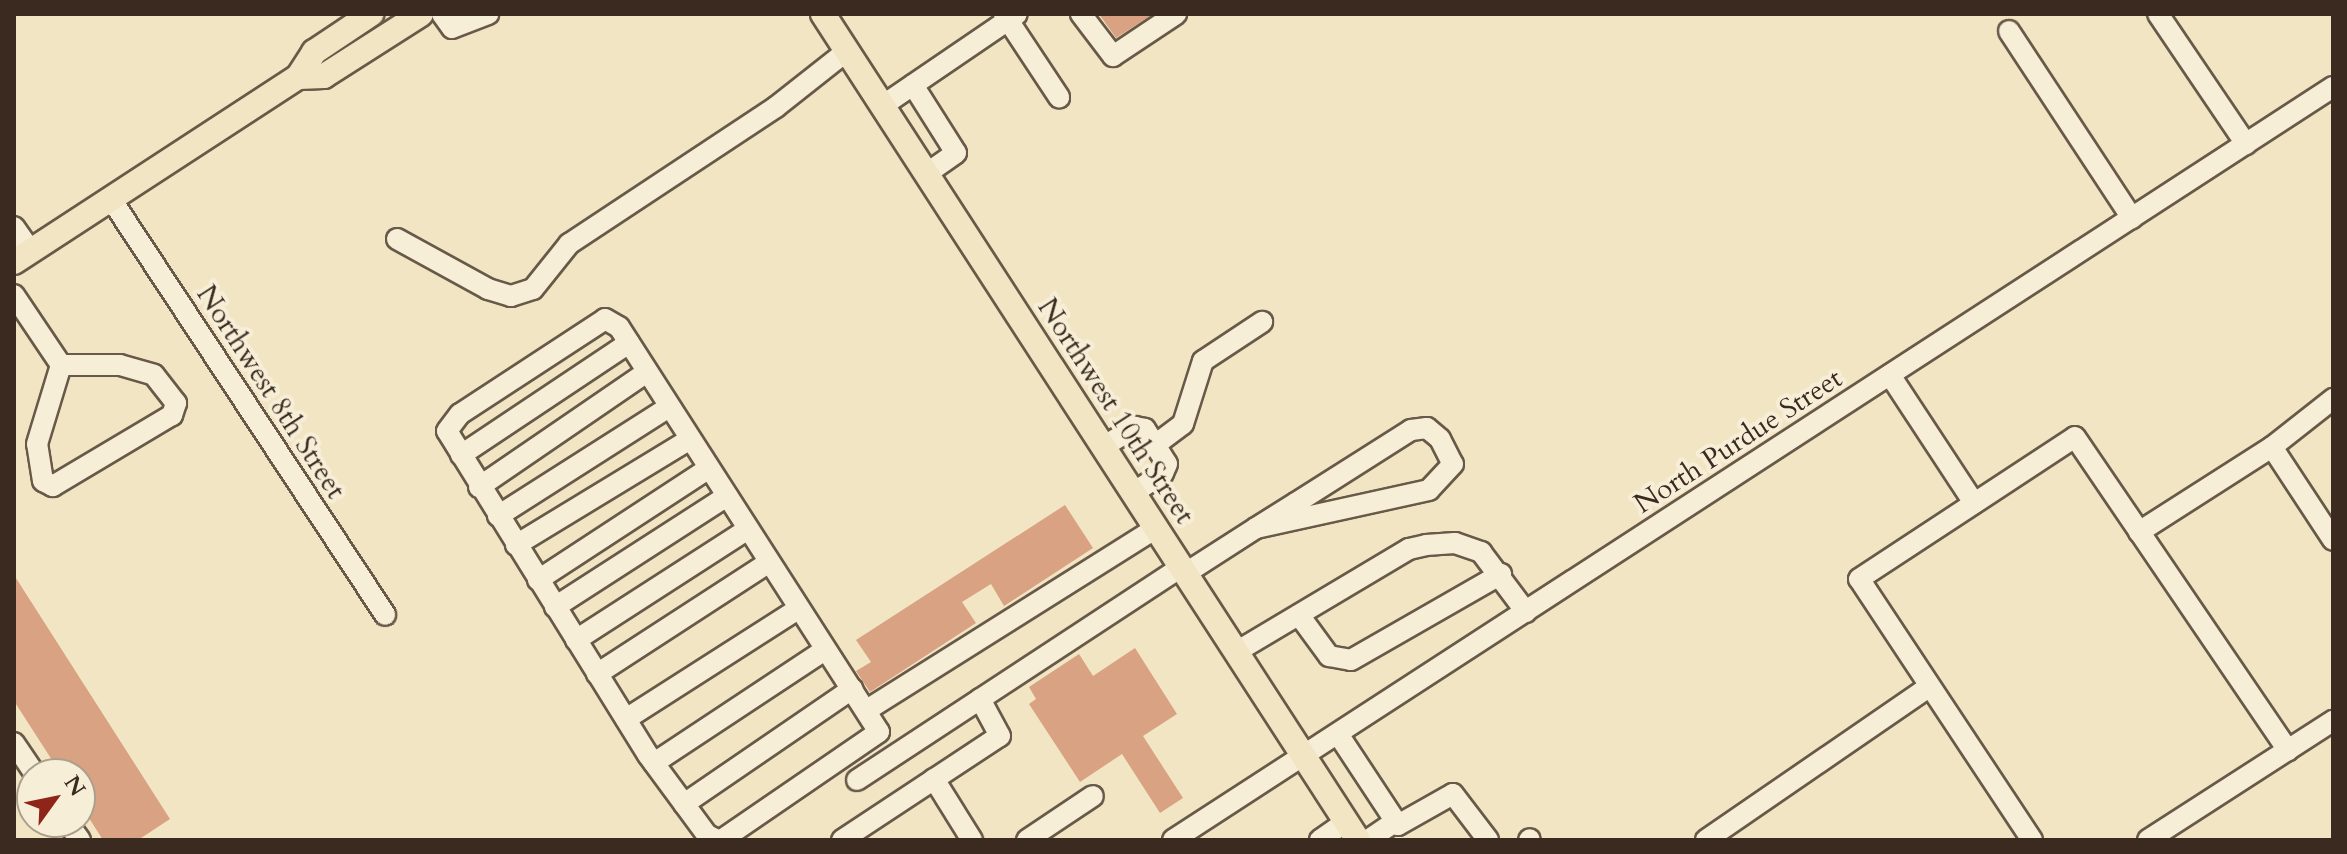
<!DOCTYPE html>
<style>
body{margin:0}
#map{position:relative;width:2347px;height:854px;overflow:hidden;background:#f2e5c3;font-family:Cardo,serif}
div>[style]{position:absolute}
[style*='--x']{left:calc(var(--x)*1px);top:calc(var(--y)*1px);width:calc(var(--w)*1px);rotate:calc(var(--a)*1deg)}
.building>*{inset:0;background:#d9a282}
.roads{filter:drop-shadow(2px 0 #685948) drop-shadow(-2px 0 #685948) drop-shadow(0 2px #685948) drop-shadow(0 -2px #685948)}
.minor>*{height:20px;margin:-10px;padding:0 10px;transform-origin:10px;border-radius:10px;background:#f7eed8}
.major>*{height:24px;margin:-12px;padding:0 12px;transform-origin:12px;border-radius:12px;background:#f2e5c3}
span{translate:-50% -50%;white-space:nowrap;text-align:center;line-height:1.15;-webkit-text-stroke:8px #f7eed8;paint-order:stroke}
.street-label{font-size:28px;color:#3a2a1f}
.frame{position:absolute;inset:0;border:16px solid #3a2a1f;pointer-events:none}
.north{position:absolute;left:16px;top:758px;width:80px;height:80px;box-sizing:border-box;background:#f7eed8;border:2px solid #aba08e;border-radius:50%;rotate:57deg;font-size:22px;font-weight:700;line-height:32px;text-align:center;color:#3a2a1f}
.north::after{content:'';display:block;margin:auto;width:28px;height:36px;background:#8f2418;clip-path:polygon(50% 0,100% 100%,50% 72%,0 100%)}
</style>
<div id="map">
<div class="building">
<div style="clip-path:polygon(1099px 14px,1153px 14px,1116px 38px)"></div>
<div style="clip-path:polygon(1065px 505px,1093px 548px,1004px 606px,991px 584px,962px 602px,976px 623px,870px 692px,856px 671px,871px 662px,856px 640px)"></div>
<div style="clip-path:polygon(14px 575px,170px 819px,138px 840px,103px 840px,80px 804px,80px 774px,61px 774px,14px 701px)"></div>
<div style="clip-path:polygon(1135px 648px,1177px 714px,1143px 736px,1183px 798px,1160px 813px,1122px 754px,1080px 782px,1029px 704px,1036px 699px,1029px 687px,1079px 654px,1093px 676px)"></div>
</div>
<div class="roads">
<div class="minor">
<div style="--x:442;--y:14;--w:17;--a:54"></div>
<div style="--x:452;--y:28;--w:39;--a:-21"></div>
<div style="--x:1004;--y:14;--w:100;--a:56.5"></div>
<div style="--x:1081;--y:14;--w:53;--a:52.7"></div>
<div style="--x:1113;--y:56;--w:76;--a:-33.7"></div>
<div style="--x:2158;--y:14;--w:157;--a:55.9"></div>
<div style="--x:2009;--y:31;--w:224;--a:56.7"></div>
<div style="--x:913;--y:85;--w:80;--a:57.7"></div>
<div style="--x:956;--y:153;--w:37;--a:145"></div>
<div style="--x:882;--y:106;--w:163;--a:-34.3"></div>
<div style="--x:111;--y:199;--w:498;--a:56.6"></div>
<div style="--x:14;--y:227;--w:29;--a:55"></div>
<div style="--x:397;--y:239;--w:104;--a:28.8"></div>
<div style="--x:488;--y:289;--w:24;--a:17"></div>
<div style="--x:511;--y:296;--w:23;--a:-18"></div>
<div style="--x:533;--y:289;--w:58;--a:-51.3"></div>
<div style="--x:569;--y:244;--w:248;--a:-33.5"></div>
<div style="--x:776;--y:107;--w:90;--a:-38.3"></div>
<div style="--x:14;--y:295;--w:84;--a:56.1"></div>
<div style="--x:61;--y:365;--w:59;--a:0"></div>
<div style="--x:120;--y:365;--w:35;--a:16"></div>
<div style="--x:154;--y:375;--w:36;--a:52"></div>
<div style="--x:176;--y:403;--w:13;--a:108"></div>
<div style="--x:172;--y:415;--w:139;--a:149.2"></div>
<div style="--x:53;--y:486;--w:11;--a:-153"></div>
<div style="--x:43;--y:481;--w:37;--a:-99"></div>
<div style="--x:37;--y:444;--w:83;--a:-73.1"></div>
<div style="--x:1890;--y:375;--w:153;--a:56.7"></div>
<div style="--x:1155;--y:445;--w:35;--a:-37"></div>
<div style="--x:1183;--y:424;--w:66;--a:-72.4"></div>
<div style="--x:1203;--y:361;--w:71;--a:-33.5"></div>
<div style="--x:1103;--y:447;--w:38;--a:-32"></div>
<div style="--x:1135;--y:427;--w:10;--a:11"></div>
<div style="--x:1145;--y:429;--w:41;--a:57.8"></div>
<div style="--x:1167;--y:464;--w:10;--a:114"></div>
<div style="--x:1163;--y:473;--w:36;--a:146"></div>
<div style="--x:2272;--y:447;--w:111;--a:56.7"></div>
<div style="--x:461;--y:455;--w:202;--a:-33.7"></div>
<div style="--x:479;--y:487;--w:204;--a:-34.4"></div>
<div style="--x:498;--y:516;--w:203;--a:-32.5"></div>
<div style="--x:2139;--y:532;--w:158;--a:-32.6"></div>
<div style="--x:2272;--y:447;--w:78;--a:-38.2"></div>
<div style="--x:516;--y:545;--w:204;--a:-31.3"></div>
<div style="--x:1186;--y:573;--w:83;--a:-32.7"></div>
<div style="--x:1256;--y:528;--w:47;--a:-32"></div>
<div style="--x:1296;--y:503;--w:136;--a:-32.4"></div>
<div style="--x:1411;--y:430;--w:16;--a:-7"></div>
<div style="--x:1427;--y:428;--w:17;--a:40"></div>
<div style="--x:1440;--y:439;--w:28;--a:63"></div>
<div style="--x:1453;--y:464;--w:35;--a:133"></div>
<div style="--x:1429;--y:490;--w:177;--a:167.6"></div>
<div style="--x:538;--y:580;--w:204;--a:-33.2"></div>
<div style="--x:555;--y:607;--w:205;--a:-32.8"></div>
<div style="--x:1299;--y:615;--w:51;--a:53.8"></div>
<div style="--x:1329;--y:656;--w:22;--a:10"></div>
<div style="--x:1351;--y:660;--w:173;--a:-29.8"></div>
<div style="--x:576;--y:640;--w:205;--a:-32.8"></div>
<div style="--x:1236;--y:652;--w:201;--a:-30.8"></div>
<div style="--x:1409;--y:549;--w:17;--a:-13"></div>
<div style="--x:1426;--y:545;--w:29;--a:-4"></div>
<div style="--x:1455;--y:543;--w:28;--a:19"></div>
<div style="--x:1481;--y:552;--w:75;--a:53.1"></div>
<div style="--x:597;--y:674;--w:204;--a:-33"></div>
<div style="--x:867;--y:710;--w:342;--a:-32.2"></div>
<div style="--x:626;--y:719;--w:204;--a:-32.6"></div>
<div style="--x:1338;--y:734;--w:109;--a:56.6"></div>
<div style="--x:1398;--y:825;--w:63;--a:-29.4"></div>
<div style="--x:1453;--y:794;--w:58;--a:52.7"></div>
<div style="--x:14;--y:743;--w:37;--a:56"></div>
<div style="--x:654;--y:763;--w:205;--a:-33.5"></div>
<div style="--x:934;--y:779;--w:72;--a:58.1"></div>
<div style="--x:857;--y:780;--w:388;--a:-33.3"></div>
<div style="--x:684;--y:804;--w:204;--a:-34.4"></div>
<div style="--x:67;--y:822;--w:22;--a:54"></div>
<div style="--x:717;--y:840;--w:11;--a:-153"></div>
<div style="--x:707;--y:835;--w:99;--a:-126.4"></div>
<div style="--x:648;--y:755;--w:381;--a:-121.8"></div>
<div style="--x:447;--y:431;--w:21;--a:-53"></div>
<div style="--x:460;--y:414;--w:173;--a:-33.2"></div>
<div style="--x:605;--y:319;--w:16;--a:30"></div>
<div style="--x:619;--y:327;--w:481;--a:57.3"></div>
<div style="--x:879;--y:732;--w:191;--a:145.6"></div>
<div style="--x:842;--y:840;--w:189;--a:-33.4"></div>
<div style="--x:1000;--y:736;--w:42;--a:-118.4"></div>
<div style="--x:1027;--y:840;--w:79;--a:-33.7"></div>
<div style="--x:1173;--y:840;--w:1383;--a:-32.99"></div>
<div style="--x:1320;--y:840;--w:32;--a:-35"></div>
<div style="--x:1368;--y:840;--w:32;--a:-34"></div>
<div style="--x:1529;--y:840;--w:1;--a:-45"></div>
<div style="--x:1706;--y:840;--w:268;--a:-34.5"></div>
<div style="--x:2032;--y:840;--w:313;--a:-123.5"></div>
<div style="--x:1859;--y:579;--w:258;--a:-33.3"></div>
<div style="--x:2075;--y:437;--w:379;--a:55.8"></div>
<div style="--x:2148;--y:840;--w:220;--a:-32.8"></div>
</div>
<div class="major">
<div style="--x:823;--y:14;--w:984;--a:57.07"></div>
<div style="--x:298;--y:77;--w:26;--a:-2"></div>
<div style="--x:324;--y:76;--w:115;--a:-32.6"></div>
<div style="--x:14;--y:262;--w:339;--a:-33.1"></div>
<div style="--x:298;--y:77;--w:30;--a:-57"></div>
<div style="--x:314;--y:52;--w:69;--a:-33.7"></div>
</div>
</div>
<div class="street-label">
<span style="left:271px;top:392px;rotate:57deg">Northwest 8th Street</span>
<span style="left:1116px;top:411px;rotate:57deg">Northwest 10th Street</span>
<span style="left:1738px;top:441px;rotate:-33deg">North Purdue Street</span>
</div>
<div class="frame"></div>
<div class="north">N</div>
</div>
